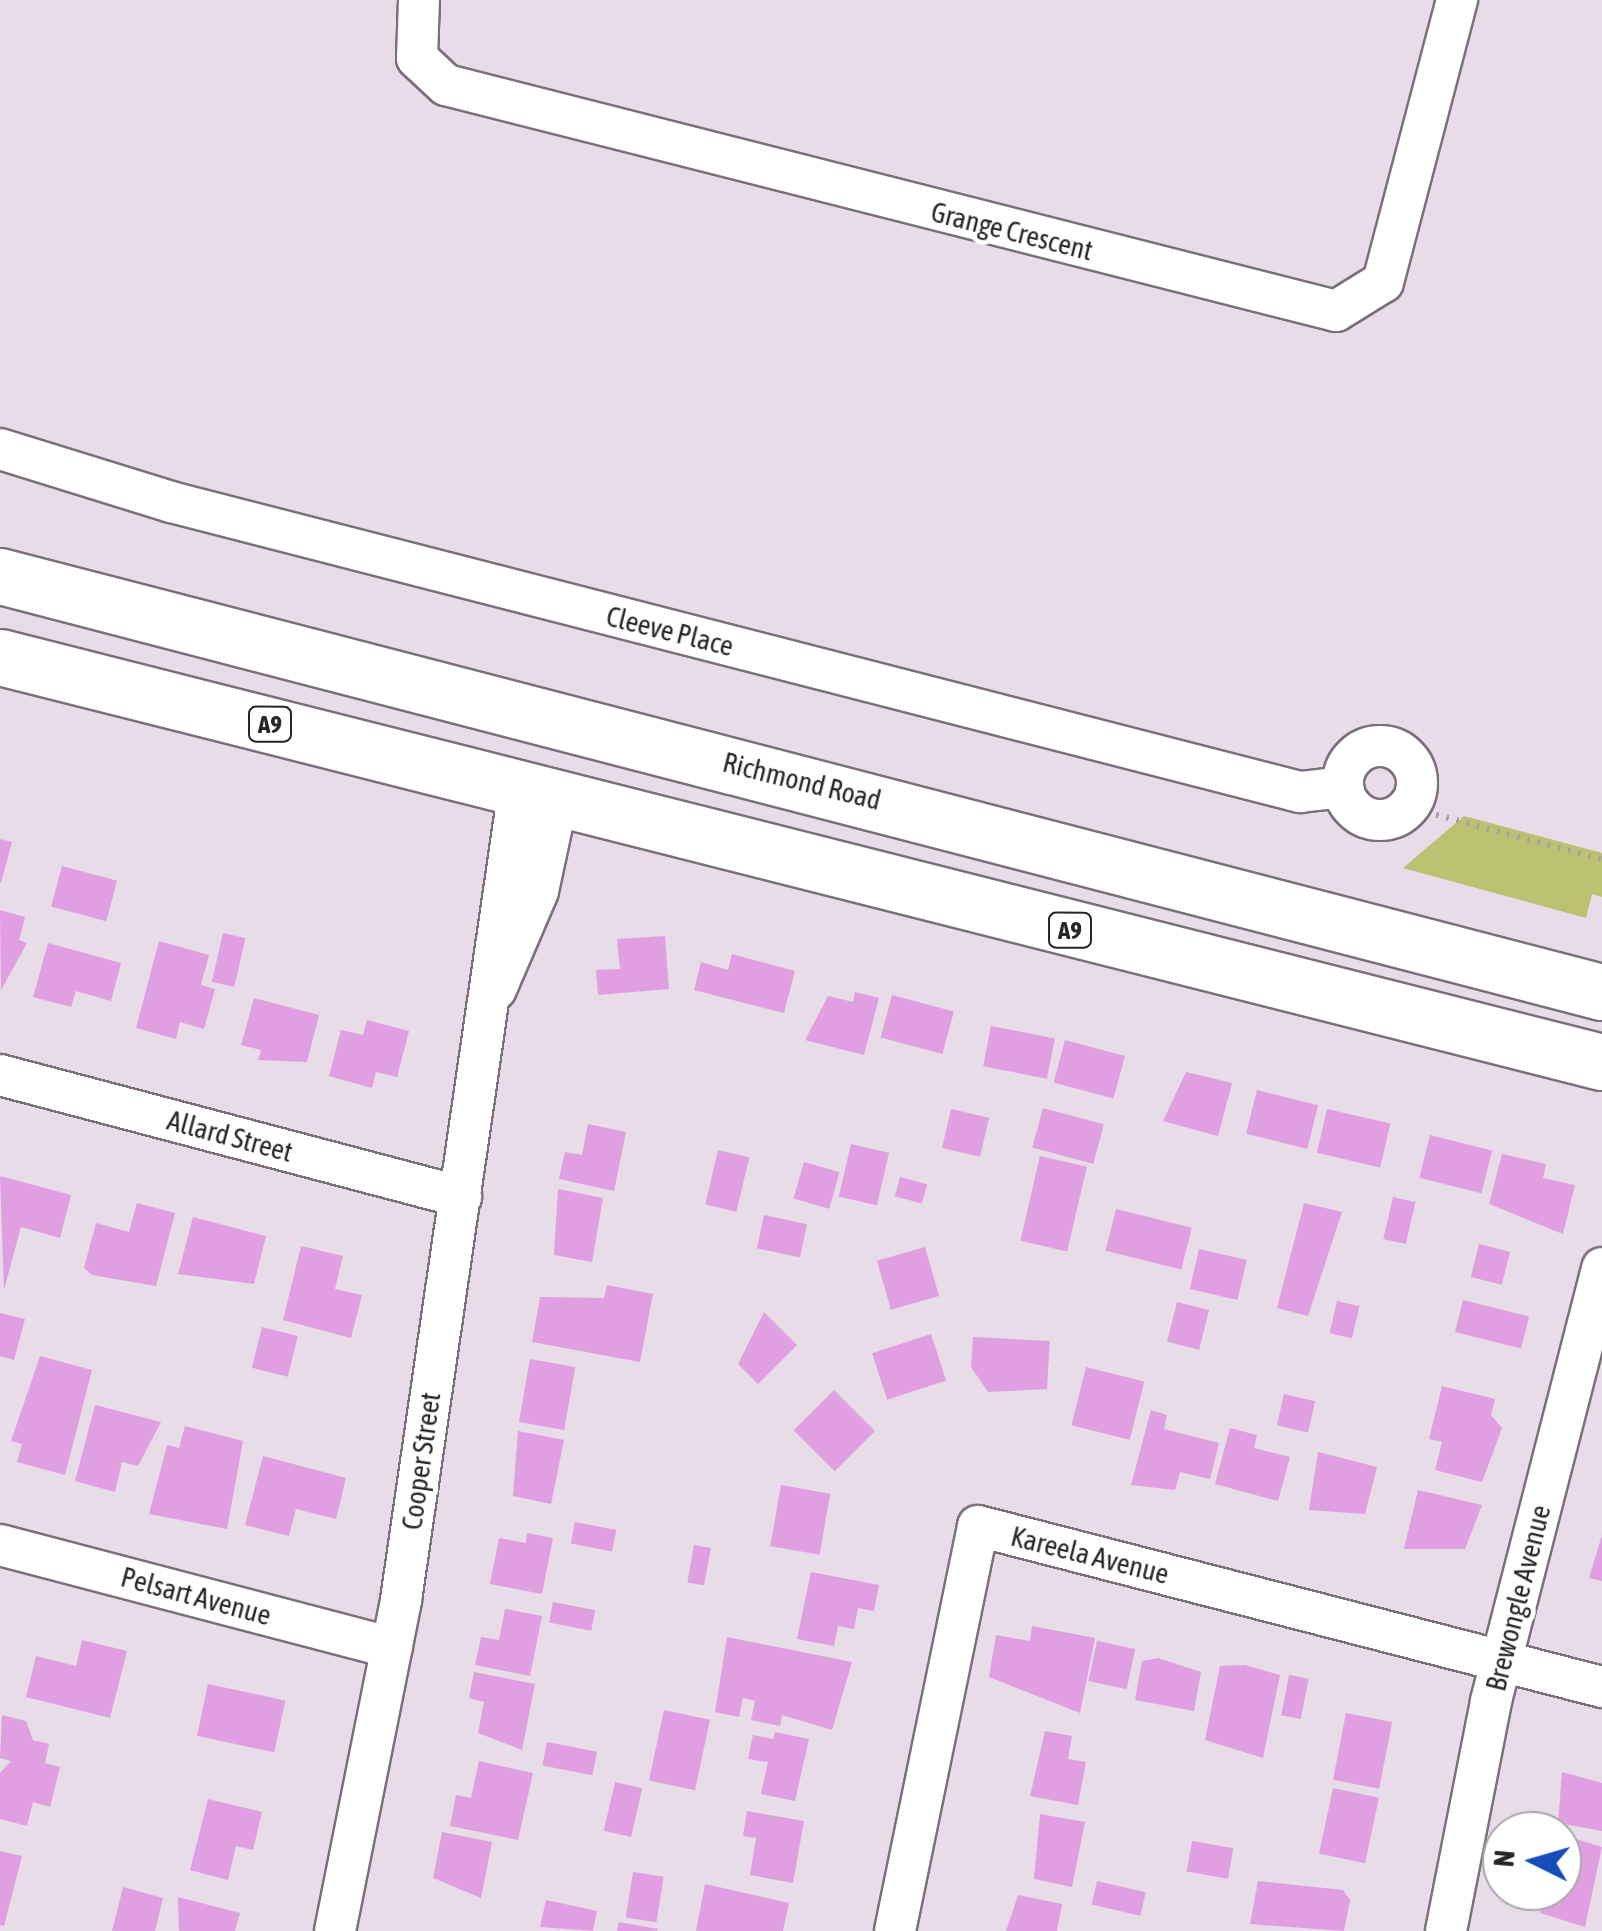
<!DOCTYPE html>
<style>
body{margin:0}
#map{position:relative;width:1602px;height:1931px;overflow:hidden;background:#e7dce7;font-family:"Asap Condensed",sans-serif}
div>[style]{position:absolute}
[style*='--x']{left:calc(var(--x)*1px);top:calc(var(--y)*1px);width:calc(var(--w)*1px);rotate:calc(var(--a)*1deg)}
.green>*{inset:0;background:#bac272}
.building>*{inset:0;background:#e09fe0;transform-origin:0 0}
.path>*{height:6px;margin-top:-3px;transform-origin:0;background:repeating-linear-gradient(90deg,#a89fa8 0 2.5px,transparent 0 10.5px)}
.roads{filter:drop-shadow(2px 0 #7a707a) drop-shadow(-2px 0 #7a707a) drop-shadow(0 2px #7a707a) drop-shadow(0 -2px #7a707a)}
.minor>*{height:40px;margin:-20px;padding:0 20px;transform-origin:20px;border-radius:20px;background:#fff}
.minor>.ring{margin:-20px;padding:0;box-sizing:content-box;background:none;border:40px solid #fff;border-radius:50%}
.trunk>*{height:55px;margin:-27.5px;padding:0 27.5px;transform-origin:27.5px;border-radius:27.5px;background:#fff}
span{translate:-50% -50%;white-space:nowrap;text-align:center;line-height:1.15;-webkit-text-stroke:10px #fff;paint-order:stroke}
.shield-label span{padding:2px 8px;background:#fff;border:2px solid;border-radius:8px;-webkit-text-stroke-width:0}
.shield-label{font-size:25px;color:#282428;font-weight:700}
.street-label{font-size:28px;color:#282428}
.north{position:absolute;left:1482px;top:1811px;width:100px;height:100px;box-sizing:border-box;background:#fff;border:2px solid #a9a7a9;border-radius:50%;rotate:275deg;font-size:28px;font-weight:700;line-height:40px;text-align:center;color:#282428}
.north::after{content:'';display:block;margin:auto;width:35px;height:45px;background:#164db9;clip-path:polygon(50% 0,100% 100%,50% 72%,0 100%)}
</style>
<div id="map">
<div class="green">
<div style="clip-path:polygon(1464px 816px,1602px 853px,1602px 897px,1592px 894px,1586px 918px,1403px 868px)"></div>
</div>
<div class="building">
<div style="clip-path:polygon(0 839px,12px 842px,1px 883px,0 882px)"></div>
<div style="left:62px;top:866px;width:57px;height:42px;rotate:15deg"></div>
<div style="clip-path:polygon(0 910px,25px 917px,19px 940px,27px 943px,1px 990px)"></div>
<div style="left:223px;top:933px;width:23px;height:50px;rotate:13deg"></div>
<div style="clip-path:polygon(665px 936px,669px 989px,598px 995px,596px 970px,620px 969px,617px 939px)"></div>
<div style="clip-path:polygon(159px 941px,209px 955px,201px 985px,215px 989px,204px 1029px,180px 1022px,176px 1039px,136px 1028px)"></div>
<div style="clip-path:polygon(48px 943px,121px 963px,111px 1001px,76px 991px,71px 1007px,33px 997px)"></div>
<div style="clip-path:polygon(732px 954px,795px 971px,784px 1013px,694px 990px,701px 962px,728px 970px)"></div>
<div style="clip-path:polygon(855px 992px,879px 998px,864px 1055px,805px 1040px,828px 996px,853px 1002px)"></div>
<div style="left:892px;top:995px;width:64px;height:44px;rotate:15deg"></div>
<div style="clip-path:polygon(254px 998px,319px 1015px,307px 1062px,258px 1060px,261px 1050px,241px 1045px)"></div>
<div style="clip-path:polygon(367px 1020px,409px 1031px,397px 1077px,376px 1072px,372px 1088px,329px 1076px,341px 1030px,363px 1035px)"></div>
<div style="left:991px;top:1026px;width:65px;height:41px;rotate:11deg"></div>
<div style="left:1065px;top:1040px;width:62px;height:44px;rotate:15deg"></div>
<div style="clip-path:polygon(1186px 1072px,1232px 1083px,1218px 1136px,1163px 1121px)"></div>
<div style="left:1257px;top:1090px;width:63px;height:45px;rotate:14deg"></div>
<div style="left:1043px;top:1108px;width:63px;height:41px;rotate:15deg"></div>
<div style="left:951px;top:1109px;width:39px;height:40px;rotate:13deg"></div>
<div style="left:1327px;top:1109px;width:65px;height:45px;rotate:13deg"></div>
<div style="clip-path:polygon(588px 1124px,626px 1132px,614px 1191px,559px 1179px,565px 1152px,582px 1155px)"></div>
<div style="left:1430px;top:1135px;width:64px;height:44px;rotate:14deg"></div>
<div style="left:851px;top:1144px;width:39px;height:54px;rotate:13deg"></div>
<div style="left:718px;top:1150px;width:32px;height:56px;rotate:13deg"></div>
<div style="clip-path:polygon(1502px 1154px,1546px 1164px,1543px 1178px,1575px 1185px,1563px 1234px,1489px 1204px)"></div>
<div style="left:1040px;top:1156px;width:48px;height:87px;rotate:13deg"></div>
<div style="left:804px;top:1162px;width:37px;height:38px;rotate:16deg"></div>
<div style="clip-path:polygon(0 1176px,71px 1195px,60px 1238px,21px 1227px,4px 1290px)"></div>
<div style="left:900px;top:1177px;width:28px;height:20px;rotate:15deg"></div>
<div style="clip-path:polygon(558px 1189px,603px 1198px,592px 1262px,554px 1255px)"></div>
<div style="left:1393px;top:1197px;width:23px;height:43px;rotate:13deg"></div>
<div style="clip-path:polygon(137px 1203px,175px 1213px,156px 1286px,92px 1275px,84px 1268px,96px 1223px,129px 1232px)"></div>
<div style="clip-path:polygon(1304px 1203px,1342px 1212px,1308px 1316px,1277px 1308px)"></div>
<div style="left:1116px;top:1209px;width:78px;height:43px;rotate:14deg"></div>
<div style="left:764px;top:1215px;width:44px;height:34px;rotate:12deg"></div>
<div style="clip-path:polygon(193px 1217px,266px 1236px,254px 1284px,178px 1274px)"></div>
<div style="left:1479px;top:1244px;width:32px;height:34px;rotate:14deg"></div>
<div style="clip-path:polygon(301px 1246px,343px 1256px,335px 1289px,362px 1295px,351px 1338px,283px 1320px)"></div>
<div style="left:925px;top:1247px;width:51px;height:50px;rotate:74deg"></div>
<div style="left:1199px;top:1249px;width:49px;height:41px;rotate:13deg"></div>
<div style="clip-path:polygon(607px 1285px,653px 1294px,640px 1362px,532px 1342px,540px 1297px,604px 1298px)"></div>
<div style="left:1463px;top:1300px;width:68px;height:33px;rotate:14deg"></div>
<div style="left:1337px;top:1301px;width:23px;height:33px;rotate:13deg"></div>
<div style="left:1177px;top:1302px;width:33px;height:41px;rotate:14deg"></div>
<div style="clip-path:polygon(764px 1312px,797px 1345px,758px 1384px,738px 1364px)"></div>
<div style="clip-path:polygon(0 1313px,25px 1319px,14px 1360px,0 1356px)"></div>
<div style="left:262px;top:1327px;width:37px;height:42px;rotate:14deg"></div>
<div style="left:931px;top:1334px;width:49px;height:62px;rotate:72deg"></div>
<div style="clip-path:polygon(973px 1337px,1050px 1341px,1047px 1389px,988px 1392px,971px 1367px)"></div>
<div style="clip-path:polygon(40px 1356px,92px 1370px,65px 1475px,17px 1462px,22px 1444px,11px 1441px)"></div>
<div style="left:530px;top:1359px;width:46px;height:64px;rotate:10deg"></div>
<div style="left:1086px;top:1367px;width:60px;height:60px;rotate:14deg"></div>
<div style="clip-path:polygon(1442px 1386px,1495px 1399px,1491px 1415px,1502px 1428px,1482px 1482px,1435px 1470px,1442px 1442px,1429px 1439px)"></div>
<div style="left:834px;top:1390px;width:58px;height:57px;rotate:45deg"></div>
<div style="left:1284px;top:1394px;width:32px;height:32px;rotate:13deg"></div>
<div style="clip-path:polygon(95px 1405px,161px 1422px,138px 1466px,122px 1462px,115px 1492px,75px 1481px)"></div>
<div style="clip-path:polygon(1151px 1410px,1167px 1415px,1164px 1429px,1219px 1443px,1210px 1479px,1180px 1472px,1175px 1490px,1131px 1485px)"></div>
<div style="clip-path:polygon(185px 1426px,243px 1441px,227px 1529px,149px 1514px,167px 1445px,179px 1448px)"></div>
<div style="clip-path:polygon(1230px 1428px,1257px 1435px,1254px 1448px,1290px 1457px,1278px 1501px,1215px 1484px)"></div>
<div style="clip-path:polygon(518px 1431px,564px 1440px,551px 1504px,513px 1496px)"></div>
<div style="clip-path:polygon(1318px 1452px,1377px 1467px,1365px 1514px,1309px 1510px)"></div>
<div style="clip-path:polygon(263px 1456px,346px 1478px,336px 1519px,296px 1509px,289px 1536px,245px 1525px)"></div>
<div style="left:781px;top:1485px;width:50px;height:62px;rotate:10deg"></div>
<div style="clip-path:polygon(1418px 1490px,1482px 1505px,1465px 1549px,1404px 1549px)"></div>
<div style="left:575px;top:1522px;width:42px;height:22px;rotate:11deg"></div>
<div style="clip-path:polygon(527px 1533px,553px 1538px,542px 1594px,490px 1584px,499px 1538px,526px 1543px)"></div>
<div style="clip-path:polygon(1602px 1535px,1602px 1581px,1589px 1578px)"></div>
<div style="left:694px;top:1545px;width:17px;height:38px;rotate:10deg"></div>
<div style="clip-path:polygon(811px 1572px,879px 1585px,874px 1611px,858px 1608px,854px 1629px,838px 1626px,834px 1646px,797px 1639px)"></div>
<div style="left:553px;top:1602px;width:43px;height:21px;rotate:11deg"></div>
<div style="clip-path:polygon(505px 1609px,542px 1616px,530px 1676px,475px 1665px,481px 1637px,499px 1640px)"></div>
<div style="clip-path:polygon(1032px 1626px,1095px 1638px,1080px 1713px,989px 1677px,996px 1635px,1030px 1641px)"></div>
<div style="clip-path:polygon(727px 1637px,852px 1662px,832px 1730px,782px 1715px,780px 1726px,751px 1720px,755px 1701px,743px 1698px,739px 1717px,715px 1712px)"></div>
<div style="clip-path:polygon(82px 1640px,127px 1651px,110px 1718px,26px 1697px,36px 1656px,76px 1666px)"></div>
<div style="left:1097px;top:1641px;width:39px;height:41px;rotate:12deg"></div>
<div style="clip-path:polygon(1158px 1658px,1201px 1672px,1194px 1711px,1135px 1700px,1142px 1661px)"></div>
<div style="clip-path:polygon(1245px 1665px,1280px 1675px,1263px 1758px,1205px 1740px,1220px 1666px)"></div>
<div style="clip-path:polygon(474px 1672px,535px 1684px,522px 1750px,478px 1733px,484px 1702px,469px 1698px)"></div>
<div style="left:1289px;top:1675px;width:20px;height:41px;rotate:11deg"></div>
<div style="left:208px;top:1684px;width:79px;height:53px;rotate:12deg"></div>
<div style="left:664px;top:1710px;width:47px;height:72px;rotate:12deg"></div>
<div style="left:1346px;top:1713px;width:47px;height:68px;rotate:11deg"></div>
<div style="clip-path:polygon(2px 1715px,26px 1721px,33px 1740px,49px 1744px,45px 1763px,60px 1767px,50px 1807px,33px 1802px,27px 1826px,0 1819px,0 1773px,11px 1761px,0 1758px)"></div>
<div style="clip-path:polygon(1045px 1731px,1072px 1736px,1068px 1759px,1086px 1762px,1078px 1805px,1030px 1796px)"></div>
<div style="clip-path:polygon(775px 1732px,809px 1739px,795px 1801px,761px 1794px,768px 1762px,748px 1759px,753px 1735px,773px 1739px)"></div>
<div style="left:547px;top:1742px;width:51px;height:24px;rotate:11deg"></div>
<div style="clip-path:polygon(479px 1761px,533px 1773px,518px 1840px,450px 1826px,456px 1795px,471px 1798px)"></div>
<div style="clip-path:polygon(1562px 1772px,1602px 1783px,1602px 1831px,1558px 1823px)"></div>
<div style="left:615px;top:1782px;width:28px;height:50px;rotate:13deg"></div>
<div style="left:1333px;top:1788px;width:47px;height:67px;rotate:12deg"></div>
<div style="clip-path:polygon(208px 1799px,262px 1812px,253px 1850px,236px 1846px,228px 1880px,190px 1870px)"></div>
<div style="clip-path:polygon(747px 1811px,804px 1821px,793px 1883px,750px 1875px,756px 1838px,743px 1836px)"></div>
<div style="clip-path:polygon(1040px 1814px,1085px 1822px,1072px 1887px,1034px 1879px)"></div>
<div style="clip-path:polygon(442px 1832px,492px 1842px,481px 1898px,433px 1878px)"></div>
<div style="clip-path:polygon(1563px 1835px,1602px 1847px,1585px 1927px,1540px 1913px,1546px 1891px,1562px 1891px)"></div>
<div style="left:1192px;top:1841px;width:42px;height:31px;rotate:10deg"></div>
<div style="clip-path:polygon(0 1851px,22px 1856px,4px 1926px,0 1925px)"></div>
<div style="left:633px;top:1872px;width:31px;height:46px;rotate:9deg"></div>
<div style="left:1097px;top:1881px;width:50px;height:24px;rotate:13deg"></div>
<div style="clip-path:polygon(1258px 1881px,1343px 1890px,1350px 1900px,1344px 1931px,1250px 1924px)"></div>
<div style="clip-path:polygon(705px 1884px,789px 1903px,783px 1931px,696px 1931px)"></div>
<div style="clip-path:polygon(123px 1887px,163px 1898px,155px 1931px,112px 1931px)"></div>
<div style="clip-path:polygon(1018px 1895px,1062px 1904px,1057px 1931px,1006px 1931px)"></div>
<div style="clip-path:polygon(178px 1897px,240px 1913px,235px 1931px,179px 1931px)"></div>
<div style="clip-path:polygon(546px 1900px,597px 1911px,593px 1931px,540px 1927px)"></div>
<div style="clip-path:polygon(619px 1922px,658px 1929px,657px 1931px,617px 1931px)"></div>
</div>
<div class="path">
<div style="--x:1426;--y:812;--w:182;--a:15"></div>
</div>
<div class="roads">
<div class="minor">
<div style="--x:419;--y:0;--w:58;--a:92"></div>
<div style="--x:417;--y:58;--w:40;--a:43"></div>
<div style="--x:446;--y:85;--w:918;--a:14.25"></div>
<div style="--x:1336;--y:311;--w:55;--a:-31.7"></div>
<div style="--x:1383;--y:282;--w:292;--a:-75.3"></div>
<div style="--x:0;--y:449;--w:179;--a:17.2"></div>
<div style="--x:171;--y:502;--w:1166;--a:14.41"></div>
<div style="--x:1300;--y:792;--w:43;--a:-6.6"></div>
<div class="ring" style="left:1343px;top:746px;width:34px;height:34px"></div>
<div style="--x:0;--y:1075;--w:477;--a:14.8"></div>
<div style="--x:0;--y:1545;--w:405;--a:14.7"></div>
<div style="--x:335;--y:1931;--w:338;--a:-78.7"></div>
<div style="--x:401;--y:1600;--w:792;--a:-81.73"></div>
<div style="--x:515;--y:816;--w:35;--a:-45"></div>
<div style="--x:540;--y:791;--w:33;--a:67"></div>
<div style="--x:553;--y:821;--w:72;--a:102.1"></div>
<div style="--x:538;--y:891;--w:107;--a:113.2"></div>
<div style="--x:895;--y:1931;--w:413;--a:-78.4"></div>
<div style="--x:978;--y:1526;--w:644;--a:14.47"></div>
<div style="--x:1446;--y:1931;--w:234;--a:-78.9"></div>
<div style="--x:1491;--y:1701;--w:447;--a:-75.6"></div>
</div>
<div class="trunk">
<div style="--x:0;--y:576;--w:1655;--a:14.56"></div>
<div style="--x:0;--y:657;--w:1652;--a:14.19"></div>
</div>
</div>
<div class="shield-label">
<span style="left:270px;top:724px">A9</span>
<span style="left:1070px;top:930px">A9</span>
</div>
<div class="street-label">
<span style="left:1012px;top:231px;rotate:14deg">Grange Crescent</span>
<span style="left:670px;top:631px;rotate:14deg">Cleeve Place</span>
<span style="left:802px;top:781px;rotate:14deg">Richmond Road</span>
<span style="left:230px;top:1136px;rotate:15deg">Allard Street</span>
<span style="left:421px;top:1461px;rotate:-82deg">Cooper Street</span>
<span style="left:1090px;top:1555px;rotate:14deg">Kareela Avenue</span>
<span style="left:196px;top:1596px;rotate:15deg">Pelsart Avenue</span>
<span style="left:1518px;top:1598px;rotate:-76deg">Brewongle Avenue</span>
</div>
<div class="north">N</div>
</div>
